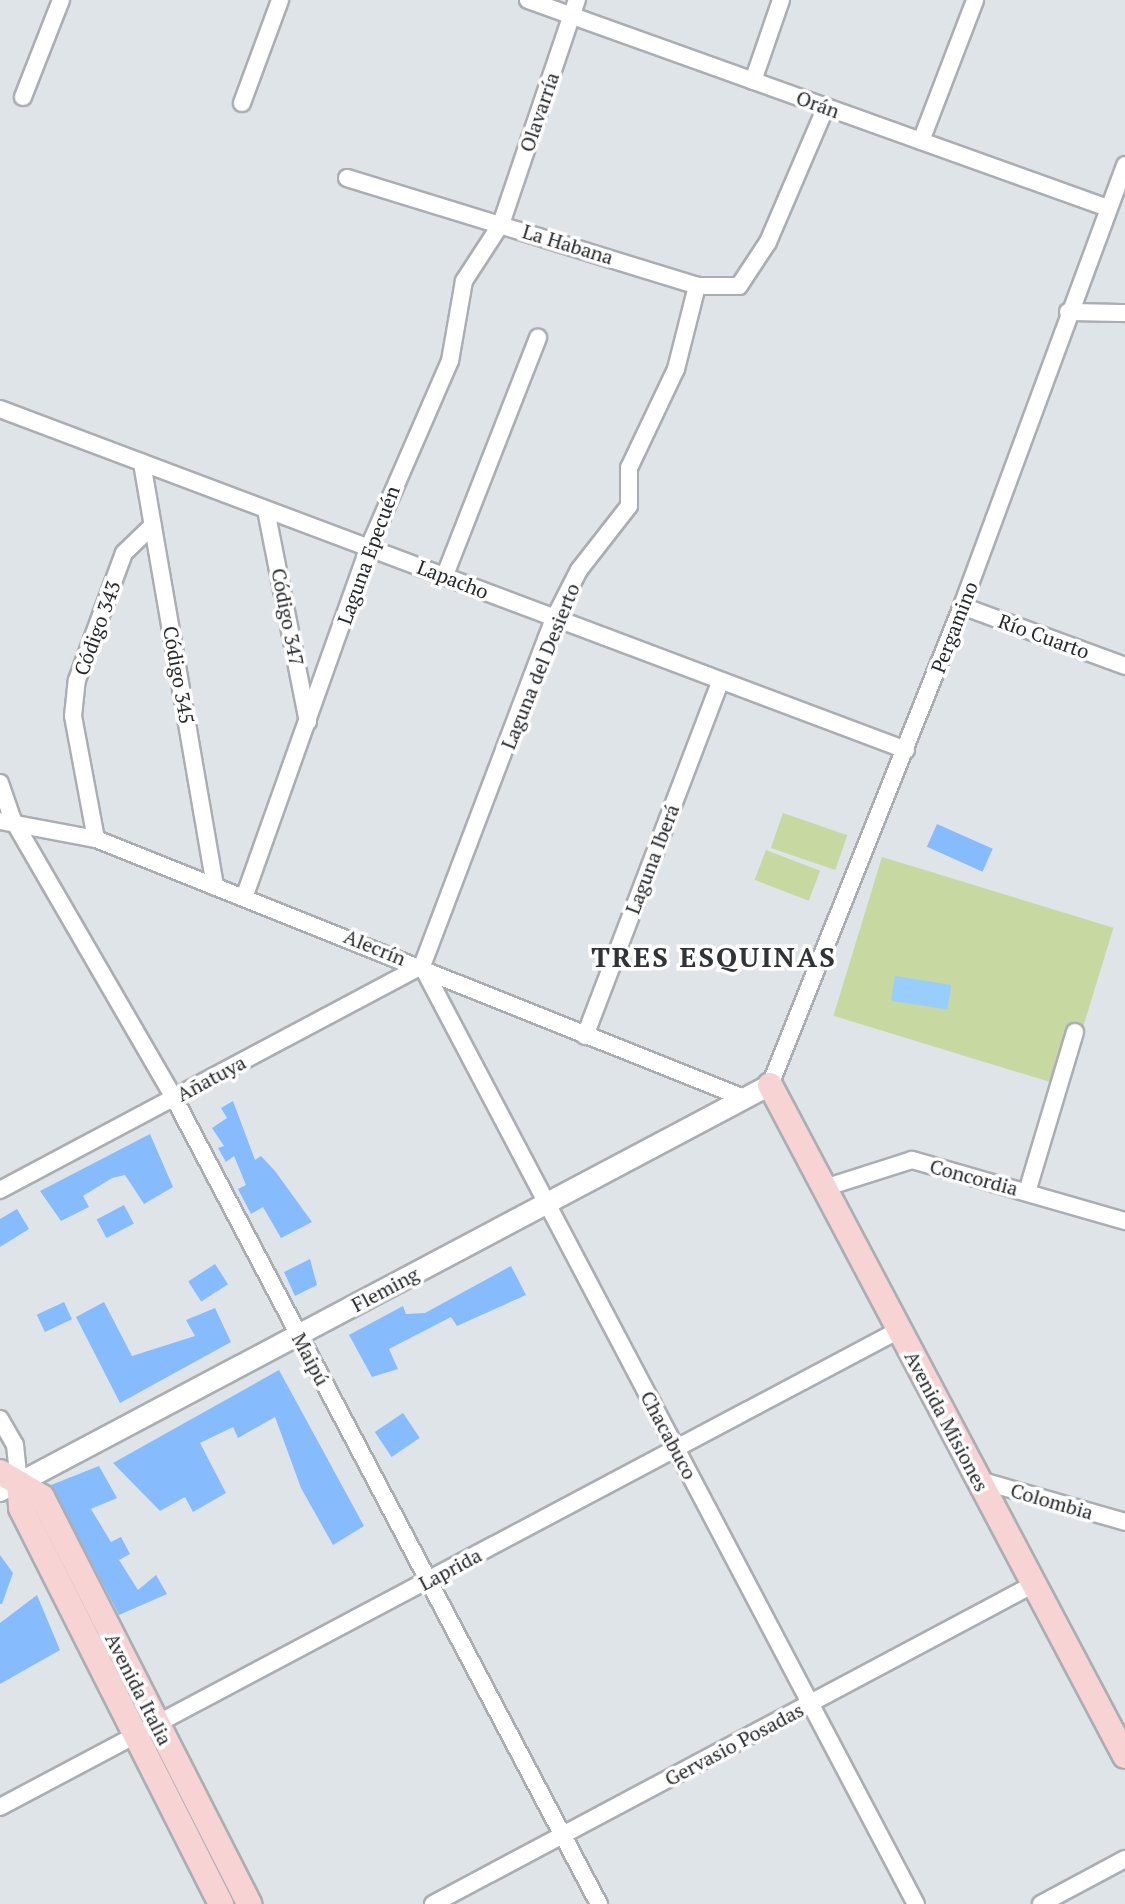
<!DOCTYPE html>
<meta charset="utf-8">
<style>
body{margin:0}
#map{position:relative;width:1125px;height:1904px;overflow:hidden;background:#dfe4e9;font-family:"PT Serif",serif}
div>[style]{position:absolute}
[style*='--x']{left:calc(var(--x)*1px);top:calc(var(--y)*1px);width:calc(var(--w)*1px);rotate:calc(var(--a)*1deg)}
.green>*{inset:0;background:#c7d8a1;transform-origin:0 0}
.water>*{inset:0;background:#98cefe;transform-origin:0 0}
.building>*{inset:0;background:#86bcfe;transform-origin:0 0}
.roads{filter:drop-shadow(2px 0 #aaaeb3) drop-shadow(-2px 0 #aaaeb3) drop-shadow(0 2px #aaaeb3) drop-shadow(0 -2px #aaaeb3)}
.minor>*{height:16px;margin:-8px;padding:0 8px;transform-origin:8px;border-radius:8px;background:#fff}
.tertiary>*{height:20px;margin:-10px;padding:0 10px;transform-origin:10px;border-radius:10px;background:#fff}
.secondary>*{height:24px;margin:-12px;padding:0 12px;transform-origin:12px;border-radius:12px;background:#f7d3d4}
span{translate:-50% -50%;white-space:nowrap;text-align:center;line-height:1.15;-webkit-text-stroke:7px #fff;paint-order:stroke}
.street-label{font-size:20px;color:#26282a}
.district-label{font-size:28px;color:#303337;font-weight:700;letter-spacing:2px}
</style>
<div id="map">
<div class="green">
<div style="left:783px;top:813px;width:68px;height:37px;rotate:19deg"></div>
<div style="left:766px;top:850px;width:58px;height:32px;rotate:21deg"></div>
<div style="left:882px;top:857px;width:242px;height:166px;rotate:17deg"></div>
</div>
<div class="water">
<div style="left:895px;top:976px;width:57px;height:25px;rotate:9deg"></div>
</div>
<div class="building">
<div style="left:937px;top:824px;width:61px;height:25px;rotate:24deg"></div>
<div style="clip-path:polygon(233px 1101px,255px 1160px,261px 1156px,275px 1171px,312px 1222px,281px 1238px,263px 1207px,251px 1214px,238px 1189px,246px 1185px,234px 1156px,226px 1162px,218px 1148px,224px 1146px,212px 1128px,227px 1118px,221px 1108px)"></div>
<div style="clip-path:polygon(150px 1134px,173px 1187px,144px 1204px,125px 1175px,112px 1178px,83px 1196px,89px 1207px,61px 1221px,40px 1191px)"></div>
<div style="left:124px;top:1205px;width:21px;height:31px;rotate:62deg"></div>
<div style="clip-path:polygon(17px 1209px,29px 1229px,0 1247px,0 1219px)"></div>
<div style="clip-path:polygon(310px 1259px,317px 1285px,295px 1296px,284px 1272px)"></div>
<div style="left:215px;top:1264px;width:24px;height:32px;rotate:57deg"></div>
<div style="clip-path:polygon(511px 1266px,526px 1295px,457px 1326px,451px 1317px,389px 1349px,398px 1369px,372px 1377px,349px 1335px,403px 1306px,406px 1314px,425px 1313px)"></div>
<div style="left:64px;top:1302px;width:19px;height:30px;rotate:65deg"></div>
<div style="clip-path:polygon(104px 1302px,132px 1356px,195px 1336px,186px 1320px,215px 1308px,231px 1342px,120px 1403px,76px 1317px)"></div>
<div style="clip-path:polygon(279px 1370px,364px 1526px,333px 1545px,301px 1488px,275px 1417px,238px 1438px,233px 1427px,200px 1443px,226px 1493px,193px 1512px,185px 1497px,160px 1511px,113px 1463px)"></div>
<div style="left:403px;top:1413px;width:30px;height:34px;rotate:56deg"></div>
<div style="clip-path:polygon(99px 1466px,117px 1498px,91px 1509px,111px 1542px,121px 1537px,130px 1554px,119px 1560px,138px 1590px,156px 1575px,167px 1594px,119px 1615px,51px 1485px)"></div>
<div style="clip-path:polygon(0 1555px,13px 1573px,2px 1604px,0 1604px)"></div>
<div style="clip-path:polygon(37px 1595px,60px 1650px,0 1684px,0 1623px)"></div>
</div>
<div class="roads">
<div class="minor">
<div style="--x:528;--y:0;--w:616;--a:19.73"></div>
<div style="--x:753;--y:81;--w:86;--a:-70.9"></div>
<div style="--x:23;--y:97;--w:104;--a:-68.6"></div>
<div style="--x:242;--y:103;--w:110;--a:-69.7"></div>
<div style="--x:921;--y:141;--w:151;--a:-69"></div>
<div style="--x:347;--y:178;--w:366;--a:17.1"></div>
<div style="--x:697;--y:286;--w:42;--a:0"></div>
<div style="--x:739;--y:286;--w:53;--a:-56.6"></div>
<div style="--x:768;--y:242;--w:147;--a:-66.8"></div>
<div style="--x:1068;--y:312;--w:57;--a:1"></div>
<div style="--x:0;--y:409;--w:968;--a:20.63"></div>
<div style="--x:142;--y:463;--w:430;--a:80.2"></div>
<div style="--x:266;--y:510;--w:216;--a:78.8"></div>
<div style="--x:445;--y:575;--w:255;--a:-68.6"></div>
<div style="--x:962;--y:606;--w:174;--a:20.2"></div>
<div style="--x:0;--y:783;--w:39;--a:71"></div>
<div style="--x:13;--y:820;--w:321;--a:59.9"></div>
<div style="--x:174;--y:1098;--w:911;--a:62.2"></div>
<div style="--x:0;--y:821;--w:98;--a:10.6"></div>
<div style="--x:96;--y:839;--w:698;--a:21.79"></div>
<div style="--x:96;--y:839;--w:125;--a:-100.6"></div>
<div style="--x:73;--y:716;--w:36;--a:-84"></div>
<div style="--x:77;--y:680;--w:135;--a:-69.7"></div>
<div style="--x:124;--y:553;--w:40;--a:-44"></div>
<div style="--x:245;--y:895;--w:369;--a:-70.4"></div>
<div style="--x:369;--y:547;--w:203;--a:-66.5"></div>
<div style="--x:450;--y:361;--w:81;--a:-80.1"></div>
<div style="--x:464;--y:281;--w:68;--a:-57"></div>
<div style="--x:501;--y:224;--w:237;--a:-71.3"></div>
<div style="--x:422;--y:966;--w:1060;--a:62.23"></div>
<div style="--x:422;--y:966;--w:371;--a:-69.2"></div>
<div style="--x:554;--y:619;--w:55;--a:-63"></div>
<div style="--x:579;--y:570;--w:81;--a:-52"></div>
<div style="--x:629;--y:506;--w:38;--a:-90"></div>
<div style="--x:629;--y:468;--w:110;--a:-64.6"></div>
<div style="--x:676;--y:369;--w:86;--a:-75.8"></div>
<div style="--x:585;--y:1036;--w:379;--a:-69.1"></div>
<div style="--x:770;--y:1085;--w:516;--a:-68.16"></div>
<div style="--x:962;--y:606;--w:470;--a:-69.7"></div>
<div style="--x:824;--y:1188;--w:92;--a:-17.7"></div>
<div style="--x:912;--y:1160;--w:222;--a:16"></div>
<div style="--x:0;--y:1190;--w:478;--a:-28"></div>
<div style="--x:1027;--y:1192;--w:167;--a:-73.3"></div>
<div style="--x:0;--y:1419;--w:30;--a:60"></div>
<div style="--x:15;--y:1445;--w:38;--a:84"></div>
<div style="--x:19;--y:1483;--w:21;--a:152"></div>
<div style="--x:979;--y:1480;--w:152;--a:16"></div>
<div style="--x:0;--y:1807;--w:1018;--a:-27.95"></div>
<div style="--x:433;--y:1904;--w:681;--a:-28.03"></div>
<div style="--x:1041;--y:1904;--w:95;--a:-28.2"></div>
</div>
<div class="tertiary">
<div style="--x:19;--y:1483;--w:850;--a:-27.92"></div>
</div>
<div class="secondary">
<div style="--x:770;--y:1085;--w:759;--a:62.12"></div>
<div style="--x:0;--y:1472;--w:49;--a:30.8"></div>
<div style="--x:42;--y:1497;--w:457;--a:63"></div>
<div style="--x:19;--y:1483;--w:25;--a:85"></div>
<div style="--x:21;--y:1508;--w:444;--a:63.2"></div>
</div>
</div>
<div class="street-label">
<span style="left:818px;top:104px;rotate:20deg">Orán</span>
<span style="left:539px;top:112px;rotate:-71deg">Olavarría</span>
<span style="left:568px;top:244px;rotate:17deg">La Habana</span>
<span style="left:368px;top:555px;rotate:-70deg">Laguna Epecuén</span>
<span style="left:453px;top:579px;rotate:21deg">Lapacho</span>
<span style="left:288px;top:617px;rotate:79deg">Código 347</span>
<span style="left:954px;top:627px;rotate:-69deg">Pergamino</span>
<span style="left:97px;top:628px;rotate:-70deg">Código 343</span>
<span style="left:1044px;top:636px;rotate:20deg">Río Cuarto</span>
<span style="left:540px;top:666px;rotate:-68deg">Laguna del Desierto</span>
<span style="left:179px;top:675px;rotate:80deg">Código 345</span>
<span style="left:652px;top:859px;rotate:-69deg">Laguna Iberá</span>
<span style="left:375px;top:947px;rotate:22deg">Alecrín</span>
<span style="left:211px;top:1078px;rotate:-28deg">Añatuya</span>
<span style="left:974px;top:1177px;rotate:15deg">Concordia</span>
<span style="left:385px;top:1289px;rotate:-28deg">Fleming</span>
<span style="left:311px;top:1359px;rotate:62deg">Maipú</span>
<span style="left:947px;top:1421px;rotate:62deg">Avenida Misiones</span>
<span style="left:669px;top:1435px;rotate:62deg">Chacabuco</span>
<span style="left:1052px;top:1501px;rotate:16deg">Colombia</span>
<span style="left:450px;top:1569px;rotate:-28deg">Laprida</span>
<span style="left:139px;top:1689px;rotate:63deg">Avenida Italia</span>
<span style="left:734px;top:1744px;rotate:-28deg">Gervasio Posadas</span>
</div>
<div class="district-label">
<span style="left:714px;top:957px">TRES ESQUINAS</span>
</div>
</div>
